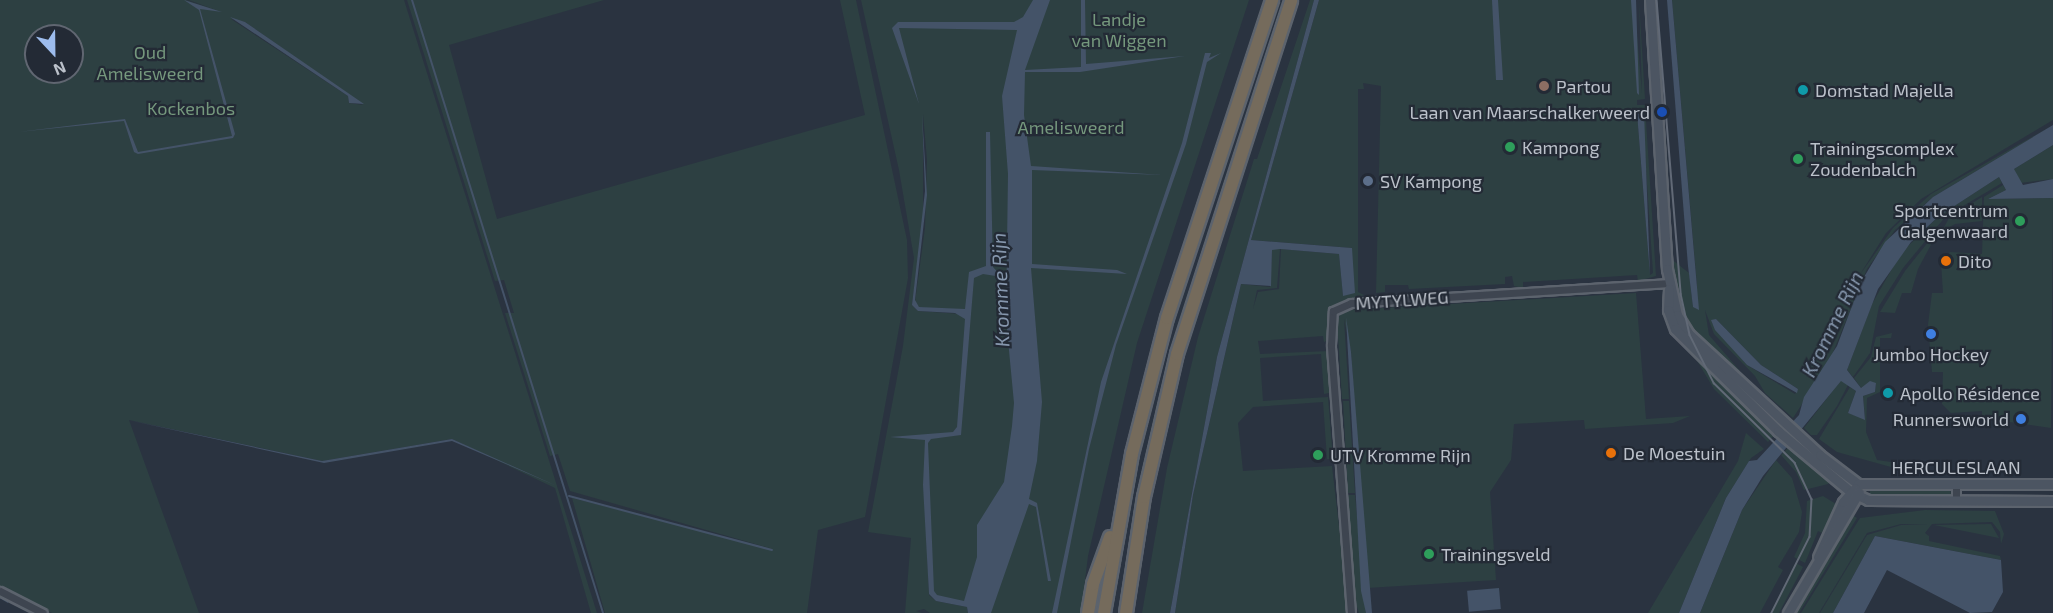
<!DOCTYPE html>
<meta charset="utf-8">
<style>
body{margin:0}
#map{position:relative;width:2053px;height:613px;overflow:hidden;background:#2a3340;font-family:"Exo 2",sans-serif}
div>[style]{position:absolute}
[style*='--x']{left:calc(var(--x)*1px);top:calc(var(--y)*1px);width:calc(var(--w)*1px);rotate:calc(var(--a)*1deg)}
.green>*{inset:0;background:#2d4042}
.water>*{inset:0;background:#445368;transform-origin:0 0}
.stream>*{height:2px;margin:-1px;padding:0 1px;transform-origin:1px;border-radius:1px;background:#445368}
.roads{filter:drop-shadow(2px 0 #5c636d) drop-shadow(-2px 0 #5c636d) drop-shadow(0 2px #5c636d) drop-shadow(0 -2px #5c636d)}
.minor>*{height:7px;margin:-3.5px;padding:0 3.5px;transform-origin:3.5px;border-radius:3.5px;background:#3e4550}
.secondary>*{height:9px;margin:-4.5px;padding:0 4.5px;transform-origin:4.5px;border-radius:4.5px;background:#4c5562}
.motorway>*{height:12px;margin:-6px;padding:0 6px;transform-origin:6px;border-radius:6px;background:#756b5c}
.tram>*{height:1.5px;margin:-0.75px;padding:0 0.75px;transform-origin:0.75px;border-radius:0.75px;background:#616976}
.dots>*{width:16px;height:16px;translate:-50% -50%;box-sizing:border-box;border:3px solid #232a35;border-radius:50%}
span{translate:-50% -50%;white-space:nowrap;text-align:center;line-height:1.15;-webkit-text-stroke:4.5px #232a35;paint-order:stroke}
.park-label{font-size:18px;color:#75987d}
.poi-label{font-size:18px;color:#bbc1ca}
.left{translate:0 -50%;text-align:left}
.right{translate:-100% -50%;text-align:right}
.street-label{font-size:18px;color:#bbc1ca}
.water-label{font-size:20px;color:#8697ad;font-style:italic}
.north{position:absolute;left:24px;top:24px;width:60px;height:60px;box-sizing:border-box;background:#232a35;border:2px solid #606671;border-radius:50%;rotate:158deg;font-size:16px;font-weight:700;line-height:24px;text-align:center;color:#bbc1ca}
.north::after{content:'';display:block;margin:auto;width:21px;height:27px;background:#9dbced;clip-path:polygon(50% 0,100% 100%,50% 72%,0 100%)}
</style>
<div id="map">
<div class="green">
<div style="clip-path:polygon(evenodd,0 0,186px 0,221px 12px,189px 0,404px 0,597px 613px,591px 613px,555px 488px,452px 439px,322px 461px,129px 420px,199px 613px,52px 613px,0 587px,0 140px,20px 191px,0 140px,0 0,231px 19px,245px 22px,363px 105px,349px 103px,348px 96px,231px 19px,0 0,36px 36px,72px 36px,72px 72px,36px 72px,36px 36px)"></div>
<div style="clip-path:polygon(407px 0,604px 0,449px 45px,497px 219px,865px 115px,840px 0,856px 0,907px 240px,908px 278px,865px 517px,818px 530px,807px 613px,605px 613px,572px 498px,773px 549px,570px 491px,558px 454px,550px 456px,505px 313px,514px 313px,504px 280px,495px 281px)"></div>
<div style="clip-path:polygon(evenodd,861px 0,1249px 0,1137px 343px,1088px 556px,1081px 613px,981px 613px,983px 608px,933px 596px,926px 526px,929px 595px,936px 601px,967px 607px,968px 613px,930px 613px,924px 609px,916px 611px,922px 613px,905px 613px,911px 538px,868px 532px,903px 346px,914px 258px,899px 170px,861px 0,923px 114px,927px 160px,925px 228px,915px 302px,919px 307px,961px 313px,961px 314px,918px 311px,912px 305px,923px 220px,923px 114px)"></div>
<div style="clip-path:polygon(1310px 0,1314px 0,1217px 357px,1170px 613px,1142px 613px,1167px 468px,1198px 337px,1254px 159px,1257px 159px)"></div>
<div style="clip-path:polygon(evenodd,1319px 0,1634px 0,1642px 93px,1639px 0,1645px 99px,1637px 100px,1637px 105px,1645px 105px,1656px 276px,1638px 281px,1637px 275px,1523px 282px,1523px 288px,1514px 286px,1512px 276px,1505px 277px,1505px 284px,1409px 289px,1408px 285px,1385px 285px,1385px 292px,1376px 293px,1381px 86px,1363px 83px,1364px 89px,1358px 89px,1358px 292px,1364px 295px,1331px 310px,1327px 341px,1324px 342px,1323px 336px,1258px 341px,1260px 354px,1329px 351px,1329px 393px,1324px 394px,1321px 354px,1260px 358px,1263px 401px,1328px 397px,1333px 459px,1327px 459px,1323px 402px,1253px 407px,1238px 423px,1243px 471px,1332px 466px,1349px 613px,1175px 613px,1193px 495px,1241px 284px,1270px 287px,1272px 249px,1280px 249px,1277px 288px,1257px 290px,1253px 309px,1258px 292px,1279px 289px,1281px 249px,1339px 254px,1343px 295px,1352px 248px,1251px 240px,1319px 0,1642px 110px,1653px 273px,1650px 275px,1637px 113px,1642px 110px)"></div>
<div style="clip-path:polygon(evenodd,1672px 0,2053px 0,2053px 120px,1921px 199px,1886px 233px,1859px 276px,1893px 228px,1931px 194px,2053px 125px,1933px 197px,1895px 230px,1867px 269px,1829px 362px,1793px 418px,1765px 393px,1755px 376px,1714px 334px,1705px 310px,1709px 335px,1740px 371px,1736px 372px,1697px 339px,1683px 318px,1670px 258px,1689px 273px,1693px 307px,1697px 285px,1672px 0,1716px 319px,1761px 365px,1798px 389px,1795px 394px,1747px 365px,1712px 323px,1716px 319px)"></div>
<div style="clip-path:polygon(2053px 145px,2053px 179px,2020px 183px,2014px 169px)"></div>
<div style="clip-path:polygon(1999px 177px,2002px 183px,1946px 216px,1903px 268px,1879px 306px,1870px 353px,1853px 377px,1847px 370px,1872px 304px,1901px 253px,1939px 216px)"></div>
<div style="clip-path:polygon(2003px 185px,2006px 190px,1988px 199px,2053px 198px,2051px 428px,1982px 418px,1982px 411px,1951px 413px,1942px 404px,1943px 372px,1932px 372px,1928px 325px,1932px 293px,1943px 293px,1941px 262px,1950px 252px,1982px 254px,1984px 197px)"></div>
<div style="clip-path:polygon(1982px 197px,1982px 221px,1955px 224px,1942px 231px,1949px 218px)"></div>
<div style="clip-path:polygon(1941px 226px,1918px 269px,1911px 293px,1902px 293px,1895px 313px,1880px 312px,1905px 271px)"></div>
<div style="clip-path:polygon(1636px 293px,1646px 419px,1690px 416px,1673px 423px,1585px 429px,1584px 420px,1514px 424px,1511px 460px,1490px 492px,1496px 580px,1367px 588px,1351px 352px,1344px 319px,1349px 399px,1342px 399px,1337px 319px,1341px 314px,1349px 310px)"></div>
<div style="clip-path:polygon(1892px 333px,1891px 338px,1880px 338px,1880px 392px,1867px 398px,1866px 432px,1877px 460px,1891px 462px,1891px 467px,1837px 452px,1819px 439px,1850px 387px,1856px 391px,1848px 413px,1865px 419px,1863px 396px,1875px 392px,1876px 383px,1861px 388px,1854px 378px,1871px 357px,1876px 337px)"></div>
<div style="clip-path:polygon(1690px 349px,1770px 425px,1775px 434px,1768px 442px,1714px 389px)"></div>
<div style="clip-path:polygon(1841px 380px,1848px 385px,1837px 406px,1817px 435px,1811px 435px,1804px 428px)"></div>
<div style="clip-path:polygon(1343px 401px,1349px 401px,1355px 493px,1348px 493px)"></div>
<div style="clip-path:polygon(1746px 433px,1764px 449px,1751px 458px,1726px 498px,1679px 613px,1648px 613px,1738px 461px)"></div>
<div style="clip-path:polygon(1789px 447px,1831px 480px,1828px 484px,1804px 490px,1796px 472px,1781px 455px)"></div>
<div style="clip-path:polygon(1776px 460px,1792px 478px,1802px 512px,1799px 532px,1778px 567px,1783px 570px,1760px 613px,1700px 613px,1742px 510px)"></div>
<div style="clip-path:polygon(1870px 488px,1950px 488px,1951px 495px,1870px 497px)"></div>
<div style="clip-path:polygon(1348px 495px,1355px 495px,1366px 613px,1359px 613px,1356px 604px)"></div>
<div style="clip-path:polygon(1823px 496px,1836px 504px,1822px 533px,1818px 531px,1805px 563px,1794px 557px,1805px 533px,1807px 501px)"></div>
<div style="clip-path:polygon(1925px 510px,1995px 511px,2004px 534px,2001px 544px,2000px 532px,1992px 522px,1932px 524px,1925px 533px,1929px 536px,1929px 541px,2000px 556px,2001px 560px,1875px 536px,1833px 613px,1820px 613px,1867px 535px,1901px 525px,1928px 524px,1901px 524px,1867px 533px,1819px 613px,1801px 613px,1860px 518px)"></div>
<div style="clip-path:polygon(1851px 514px,1857px 518px,1799px 613px,1793px 613px)"></div>
<div style="clip-path:polygon(1991px 524px,1999px 538px,1934px 525px)"></div>
<div style="clip-path:polygon(1796px 563px,1803px 567px,1779px 613px,1771px 613px)"></div>
</div>
<div class="water">
<div style="clip-path:polygon(184px 0,222px 12px,200px 9px,235px 134px,233px 138px,138px 154px,134px 152px,124px 121px,18px 132px,125px 119px,138px 152px,232px 136px,199px 10px)"></div>
<div style="clip-path:polygon(1033px 0,1050px 0,1025px 70px,1081px 67px,1081px 0,1085px 0,1086px 64px,1185px 56px,1080px 72px,1025px 72px,1024px 115px,1031px 166px,1162px 175px,1032px 170px,1032px 264px,1117px 270px,1127px 274px,1031px 268px,1042px 402px,1037px 461px,1029px 499px,1037px 503px,1051px 581px,1048px 581px,1036px 507px,1029px 504px,991px 613px,968px 613px,967px 607px,936px 601px,929px 594px,923px 485px,925px 440px,890px 437px,953px 432px,957px 427px,965px 319px,955px 313px,918px 311px,912px 305px,925px 191px,922px 113px,927px 195px,915px 300px,919px 307px,965px 309px,969px 272px,986px 266px,986px 132px,990px 132px,993px 267px,1002px 277px,983px 274px,974px 278px,961px 435px,931px 439px,928px 443px,934px 591px,937px 595px,964px 601px,977px 557px,977px 525px,1004px 482px,1012px 426px,1014px 403px,1006px 319px,1008px 174px,1002px 96px,1017px 30px,899px 28px,919px 104px,892px 28px,898px 22px,1014px 22px,1023px 17px)"></div>
<div style="clip-path:polygon(1314px 0,1319px 0,1251px 240px,1352px 248px,1355px 293px,1343px 296px,1339px 254px,1280px 249px,1272px 250px,1271px 286px,1241px 284px,1193px 495px,1175px 613px,1170px 613px,1217px 357px)"></div>
<div style="clip-path:polygon(1492px 0,1498px 0,1503px 80px,1496px 80px)"></div>
<div style="clip-path:polygon(1631px 0,1636px 0,1639px 95px,1637px 93px)"></div>
<div style="clip-path:polygon(1667px 0,1672px 0,1699px 310px,1693px 307px,1688px 266px)"></div>
<div style="clip-path:polygon(230px 17px,245px 22px,364px 104px,349px 103px,348px 96px)"></div>
<div style="clip-path:polygon(1205px 53px,1211px 53px,1209px 58px,1221px 53px,1207px 62px,1186px 144px,1116px 345px,1089px 449px,1057px 613px,1052px 613px,1101px 382px,1182px 143px)"></div>
<div style="clip-path:polygon(1640px 110px,1644px 112px,1650px 275px,1637px 113px)"></div>
<div style="clip-path:polygon(2053px 125px,2053px 145px,2014px 169px,2023px 185px,2053px 179px,2053px 198px,1988px 199px,2006px 190px,1999px 177px,1939px 216px,1911px 242px,1878px 289px,1847px 370px,1861px 388px,1870px 381px,1876px 383px,1875px 392px,1863px 396px,1865px 420px,1848px 413px,1856px 391px,1841px 381px,1763px 476px,1742px 510px,1700px 613px,1679px 613px,1726px 498px,1749px 461px,1757px 460px,1799px 415px,1804px 397px,1837px 346px,1861px 282px,1885px 242px,1933px 197px)"></div>
<div style="clip-path:polygon(1346px 317px,1351px 352px,1372px 613px,1366px 613px,1361px 591px)"></div>
<div style="clip-path:polygon(1716px 319px,1761px 365px,1798px 389px,1797px 393px,1747px 365px,1715px 330px,1711px 320px)"></div>
<div style="clip-path:polygon(128px 420px,322px 461px,452px 439px,557px 486px,452px 441px,324px 463px)"></div>
<div style="clip-path:polygon(1875px 536px,2001px 560px,2003px 592px,1992px 612px,1970px 613px,1887px 570px,1864px 613px,1833px 613px)"></div>
<div style="left:1499px;top:588px;width:21px;height:32px;rotate:85deg"></div>
</div>
<div class="stream">
<div style="--x:412;--y:0;--w:642;--a:72.69"></div>
<div style="--x:569;--y:496;--w:210;--a:14.9"></div>
<div style="--x:0;--y:597;--w:9;--a:32"></div>
</div>
<div class="roads">
<div class="minor">
<div style="--x:1956;--y:501;--w:17;--a:-90"></div>
<div style="--x:0;--y:591;--w:48;--a:27.1"></div>
<div style="--x:1351;--y:613;--w:269;--a:-94.3"></div>
<div style="--x:1331;--y:345;--w:34;--a:-87"></div>
<div style="--x:1333;--y:311;--w:20;--a:-24"></div>
<div style="--x:1351;--y:303;--w:320;--a:-3.6"></div>
</div>
<div class="secondary">
<div style="--x:1650;--y:0;--w:270;--a:86.4"></div>
<div style="--x:1667;--y:269;--w:47;--a:77.7"></div>
<div style="--x:1677;--y:315;--w:22;--a:58"></div>
<div style="--x:1689;--y:334;--w:178;--a:42.7"></div>
<div style="--x:1820;--y:455;--w:48;--a:37.3"></div>
<div style="--x:1858;--y:484;--w:195;--a:0"></div>
<div style="--x:1669;--y:289;--w:21;--a:93"></div>
<div style="--x:1668;--y:310;--w:20;--a:70"></div>
<div style="--x:1675;--y:329;--w:145;--a:44.7"></div>
<div style="--x:1778;--y:431;--w:95;--a:39.9"></div>
<div style="--x:1851;--y:492;--w:19;--a:25"></div>
<div style="--x:1868;--y:500;--w:185;--a:0.3"></div>
<div style="--x:1818;--y:557;--w:60;--a:-65.6"></div>
<div style="--x:1843;--y:502;--w:18;--a:-49"></div>
<div style="--x:1788;--y:613;--w:140;--a:-59.6"></div>
</div>
<div class="motorway">
<div style="--x:1088;--y:613;--w:29;--a:-80"></div>
<div style="--x:1093;--y:584;--w:50;--a:-70.1"></div>
<div style="--x:1104;--y:613;--w:161;--a:-80"></div>
<div style="--x:1132;--y:454;--w:140;--a:-75.6"></div>
<div style="--x:1167;--y:318;--w:335;--a:-71.7"></div>
<div style="--x:1126;--y:613;--w:117;--a:-81.2"></div>
<div style="--x:1144;--y:497;--w:147;--a:-77"></div>
<div style="--x:1177;--y:354;--w:372;--a:-72.1"></div>
</div>
</div>
<div class="tram">
<div style="--x:1657;--y:0;--w:295;--a:85.3"></div>
<div style="--x:1681;--y:294;--w:42;--a:77.6"></div>
<div style="--x:1690;--y:335;--w:54;--a:63.4"></div>
<div style="--x:1714;--y:383;--w:114;--a:44.6"></div>
<div style="--x:1795;--y:463;--w:40;--a:65"></div>
<div style="--x:1812;--y:499;--w:38;--a:93"></div>
<div style="--x:1810;--y:537;--w:85;--a:116.6"></div>
</div>
<div class="dots">
<div style="left:1544px;top:86px;background:#8d6e63"></div>
<div style="left:1803px;top:90px;background:#0f9aa8"></div>
<div style="left:1662px;top:112px;background:#1a4fb4"></div>
<div style="left:1510px;top:147px;background:#2e9e5b"></div>
<div style="left:1798px;top:159px;background:#2e9e5b"></div>
<div style="left:1368px;top:181px;background:#5c6f8a"></div>
<div style="left:2020px;top:221px;background:#2e9e5b"></div>
<div style="left:1946px;top:261px;background:#e8710a"></div>
<div style="left:1931px;top:334px;background:#3f7fe0"></div>
<div style="left:1888px;top:393px;background:#0f9aa8"></div>
<div style="left:2021px;top:419px;background:#3f7fe0"></div>
<div style="left:1611px;top:453px;background:#e8710a"></div>
<div style="left:1318px;top:455px;background:#2e9e5b"></div>
<div style="left:1429px;top:554px;background:#2e9e5b"></div>
</div>
<div class="park-label">
<span style="left:1119px;top:30px">Landje<br>van Wiggen</span>
<span style="left:150px;top:63px">Oud<br>Amelisweerd</span>
<span style="left:191px;top:108px">Kockenbos</span>
<span style="left:1071px;top:127px">Amelisweerd</span>
</div>
<div class="poi-label">
<span class="left" style="left:1556px;top:86px">Partou</span>
<span class="left" style="left:1815px;top:90px">Domstad Majella</span>
<span class="right" style="left:1650px;top:112px">Laan van Maarschalkerweerd</span>
<span class="left" style="left:1522px;top:147px">Kampong</span>
<span class="left" style="left:1810px;top:159px">Trainingscomplex<br>Zoudenbalch</span>
<span class="left" style="left:1380px;top:181px">SV Kampong</span>
<span class="right" style="left:2008px;top:221px">Sportcentrum<br>Galgenwaard</span>
<span class="left" style="left:1958px;top:261px">Dito</span>
<span style="left:1931px;top:354px">Jumbo Hockey</span>
<span class="left" style="left:1900px;top:393px">Apollo Résidence</span>
<span class="right" style="left:2009px;top:419px">Runnersworld</span>
<span class="left" style="left:1623px;top:453px">De Moestuin</span>
<span class="left" style="left:1330px;top:455px">UTV Kromme Rijn</span>
<span class="left" style="left:1441px;top:554px">Trainingsveld</span>
</div>
<div class="street-label">
<span style="left:1402px;top:300px;rotate:-4deg">MYTYLWEG</span>
<span style="left:1956px;top:467px">HERCULESLAAN</span>
</div>
<div class="water-label">
<span style="left:1000px;top:290px;rotate:-92deg">Kromme Rijn</span>
<span style="left:1832px;top:324px;rotate:-64deg">Kromme Rijn</span>
</div>
<div class="north">N</div>
</div>
